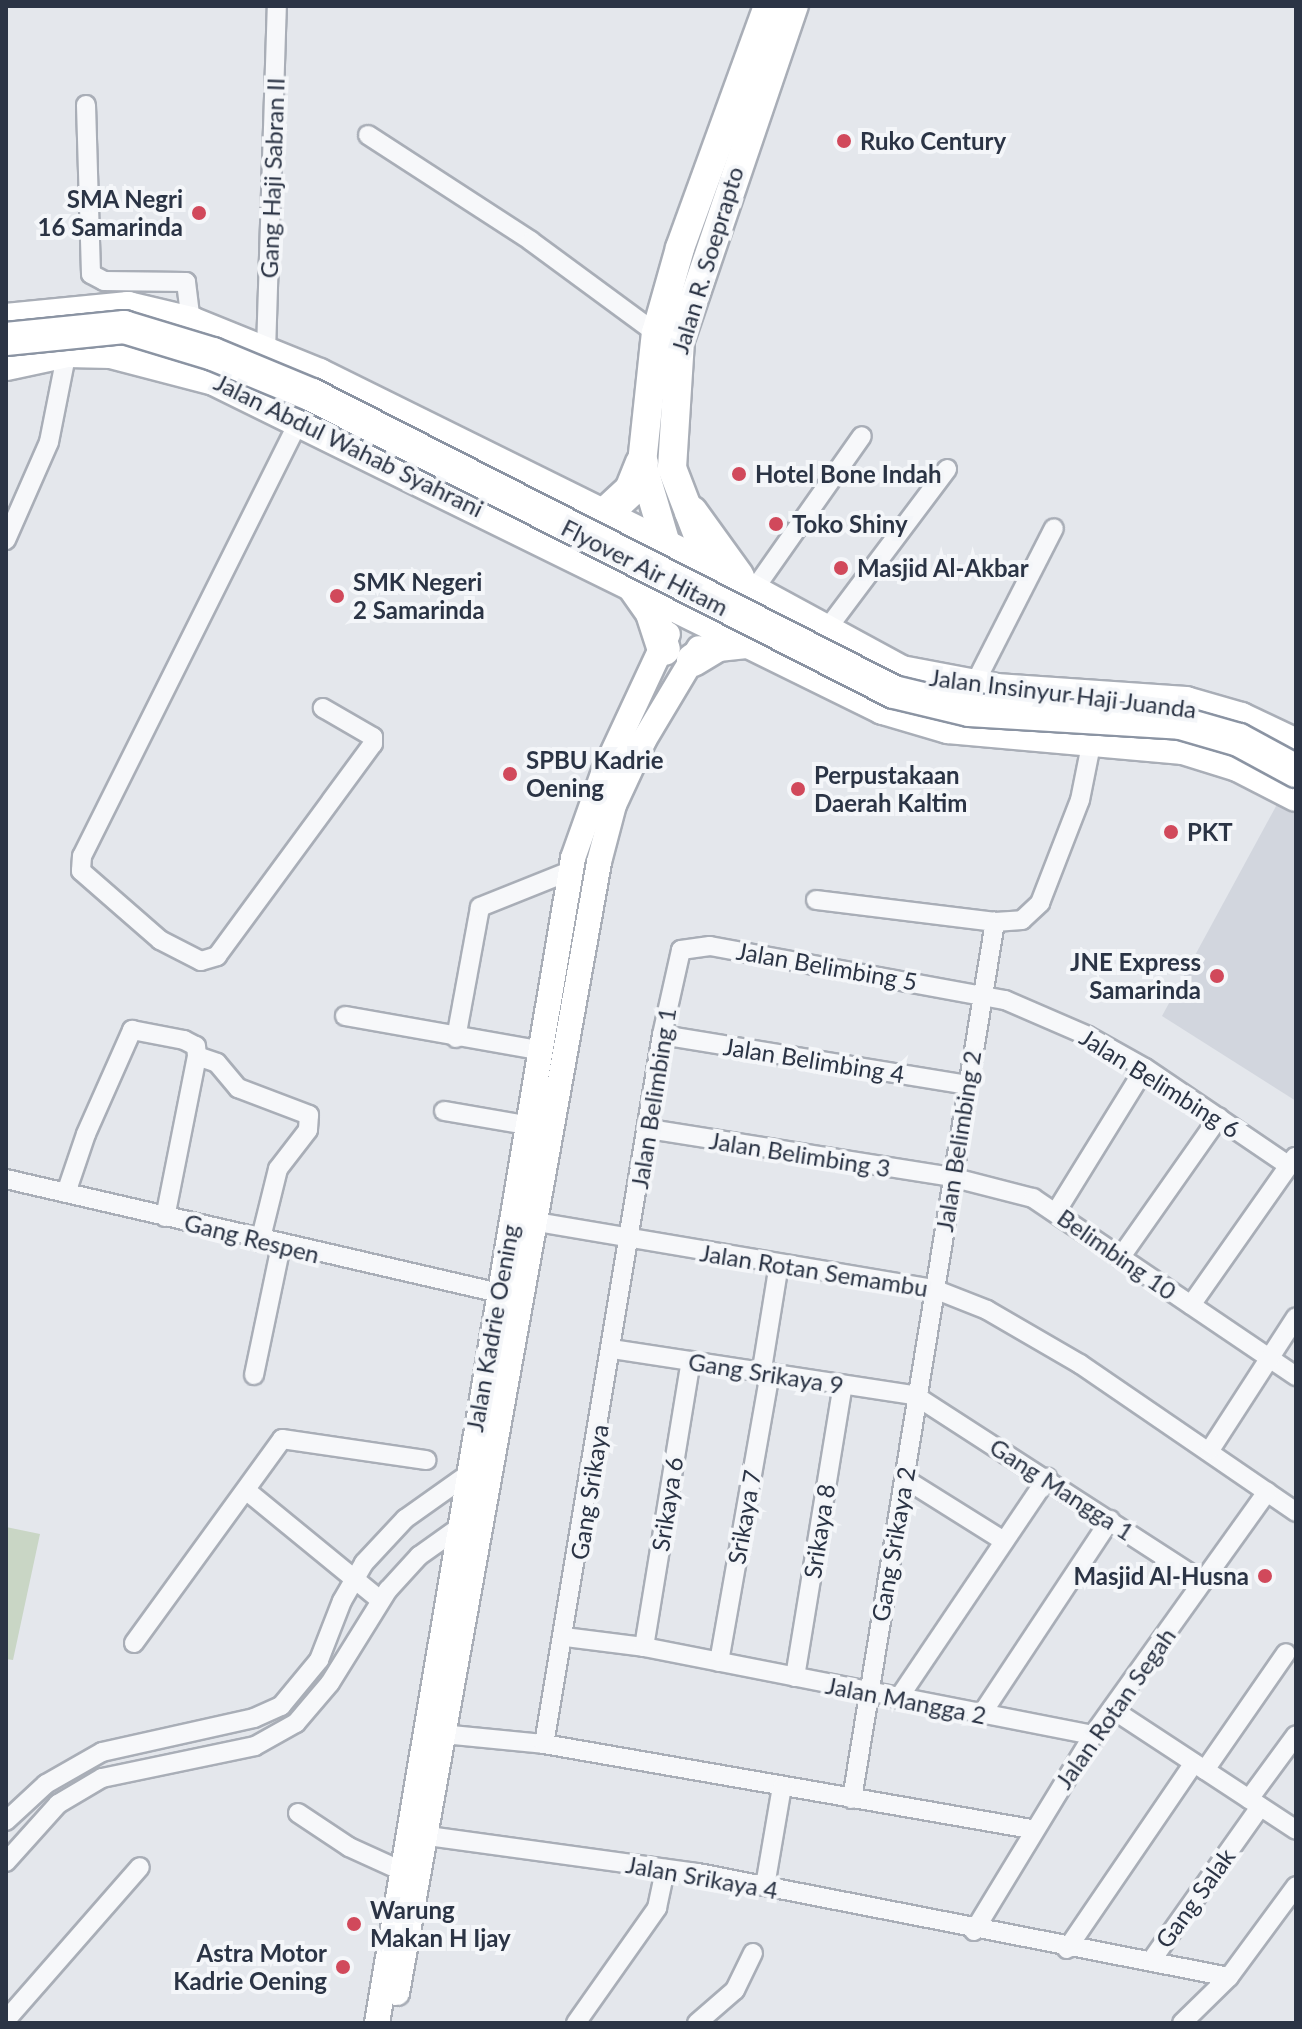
<!DOCTYPE html>
<style>
body{margin:0}
#map{position:relative;width:1302px;height:2029px;overflow:hidden;background:#e4e7ec;font-family:Lato,sans-serif}
div>[style]{position:absolute}
[style*='--x']{left:calc(var(--x)*1px);top:calc(var(--y)*1px);width:calc(var(--w)*1px);rotate:calc(var(--a)*1deg)}
.built>*{inset:0;background:#d2d6de}
.green>*{inset:0;background:#c9d6c5}
.roads{filter:drop-shadow(2px 0 #a9aeb7) drop-shadow(-2px 0 #a9aeb7) drop-shadow(0 2px #a9aeb7) drop-shadow(0 -2px #a9aeb7)}
.street>*{height:18px;margin:-9px;padding:0 9px;transform-origin:9px;border-radius:9px;background:#f7f8fa}
.secondary>*{height:24px;margin:-12px;padding:0 12px;transform-origin:12px;border-radius:12px;background:#fff}
.primary>*{height:28px;margin:-14px;padding:0 14px;transform-origin:14px;border-radius:14px;background:#fff}
.highway>*{height:32px;margin:-16px;padding:0 16px;transform-origin:16px;border-radius:16px;background:#fff}
.bridges{filter:drop-shadow(2px 0 #8b94a3) drop-shadow(-2px 0 #8b94a3) drop-shadow(0 2px #8b94a3) drop-shadow(0 -2px #8b94a3)}
.highway-bridge>*{height:32px;margin:-16px;padding:0 16px;transform-origin:16px;border-radius:16px;background:#fff}
.dots>*{width:22px;height:22px;translate:-50% -50%;box-sizing:border-box;border:4px solid #f4f6f9;border-radius:50%}
span{translate:-50% -50%;white-space:nowrap;text-align:center;line-height:1.15;-webkit-text-stroke:8px #f4f6f9;paint-order:stroke}
.poi-label{font-size:24px;color:#2b3445;font-weight:700}
.left{translate:0 -50%;text-align:left}
.right{translate:-100% -50%;text-align:right}
.street-label{font-size:24px;color:#2b3445}
.frame{position:absolute;inset:0;border:8px solid #2b3445;pointer-events:none}
</style>
<div id="map">
<div class="built">
<div style="clip-path:polygon(1281px 797px,1296px 806px,1296px 1101px,1162px 1016px)"></div>
</div>
<div class="green">
<div style="clip-path:polygon(6px 1527px,40px 1534px,13px 1660px,6px 1659px)"></div>
</div>
<div class="roads">
<div class="street">
<div style="--x:86;--y:105;--w:169;--a:88.3"></div>
<div style="--x:91;--y:274;--w:15;--a:28"></div>
<div style="--x:104;--y:281;--w:82;--a:0.7"></div>
<div style="--x:186;--y:282;--w:41;--a:83"></div>
<div style="--x:368;--y:135;--w:194;--a:33"></div>
<div style="--x:531;--y:241;--w:155;--a:36.4"></div>
<div style="--x:266;--y:351;--w:345;--a:-88.2"></div>
<div style="--x:300;--y:419;--w:488;--a:116.5"></div>
<div style="--x:82;--y:856;--w:15;--a:94"></div>
<div style="--x:81;--y:871;--w:105;--a:41.1"></div>
<div style="--x:160;--y:940;--w:46;--a:27.1"></div>
<div style="--x:201;--y:961;--w:17;--a:-17"></div>
<div style="--x:217;--y:956;--w:263;--a:-53.7"></div>
<div style="--x:373;--y:744;--w:7;--a:-90"></div>
<div style="--x:373;--y:737;--w:58;--a:-149.9"></div>
<div style="--x:6;--y:540;--w:107;--a:-66.3"></div>
<div style="--x:49;--y:442;--w:93;--a:-78.8"></div>
<div style="--x:753;--y:591;--w:189;--a:-54.9"></div>
<div style="--x:824;--y:633;--w:205;--a:-53.1"></div>
<div style="--x:973;--y:687;--w:178;--a:-63"></div>
<div style="--x:816;--y:900;--w:180;--a:7"></div>
<div style="--x:345;--y:1016;--w:196;--a:10"></div>
<div style="--x:662;--y:1035;--w:309;--a:9.3"></div>
<div style="--x:456;--y:1038;--w:133;--a:-79.6"></div>
<div style="--x:480;--y:907;--w:97;--a:-21.8"></div>
<div style="--x:197;--y:1056;--w:21;--a:19"></div>
<div style="--x:217;--y:1063;--w:33;--a:50"></div>
<div style="--x:238;--y:1088;--w:76;--a:20.8"></div>
<div style="--x:309;--y:1115;--w:15;--a:94"></div>
<div style="--x:308;--y:1130;--w:49;--a:127.6"></div>
<div style="--x:278;--y:1169;--w:75;--a:103.9"></div>
<div style="--x:444;--y:1111;--w:83;--a:9.7"></div>
<div style="--x:649;--y:1129;--w:306;--a:9"></div>
<div style="--x:951;--y:1177;--w:85;--a:14.4"></div>
<div style="--x:1033;--y:1198;--w:318;--a:34.1"></div>
<div style="--x:6;--y:1179;--w:506;--a:13.02"></div>
<div style="--x:66;--y:1193;--w:62;--a:-71.3"></div>
<div style="--x:86;--y:1134;--w:114;--a:-66.1"></div>
<div style="--x:132;--y:1030;--w:53;--a:10.9"></div>
<div style="--x:184;--y:1040;--w:13;--a:27"></div>
<div style="--x:196;--y:1046;--w:10;--a:84"></div>
<div style="--x:197;--y:1056;--w:164;--a:101.2"></div>
<div style="--x:1056;--y:1212;--w:169;--a:-58.3"></div>
<div style="--x:525;--y:1220;--w:415;--a:9.6"></div>
<div style="--x:934;--y:1289;--w:57;--a:21.6"></div>
<div style="--x:987;--y:1310;--w:108;--a:30.1"></div>
<div style="--x:1080;--y:1364;--w:262;--a:34.4"></div>
<div style="--x:1120;--y:1258;--w:172;--a:-54.9"></div>
<div style="--x:1191;--y:1305;--w:181;--a:-54.9"></div>
<div style="--x:612;--y:1349;--w:311;--a:8.7"></div>
<div style="--x:762;--y:1369;--w:106;--a:-80.8"></div>
<div style="--x:254;--y:1375;--w:132;--a:-78.2"></div>
<div style="--x:919;--y:1398;--w:338;--a:32.9"></div>
<div style="--x:1210;--y:1450;--w:158;--a:-57.1"></div>
<div style="--x:905;--y:1479;--w:117;--a:32.1"></div>
<div style="--x:247;--y:1491;--w:172;--a:39.3"></div>
<div style="--x:565;--y:1637;--w:80;--a:7.2"></div>
<div style="--x:644;--y:1647;--w:458;--a:11.1"></div>
<div style="--x:134;--y:1643;--w:252;--a:-54"></div>
<div style="--x:282;--y:1439;--w:146;--a:8.3"></div>
<div style="--x:644;--y:1647;--w:290;--a:-80.7"></div>
<div style="--x:719;--y:1662;--w:294;--a:-80"></div>
<div style="--x:795;--y:1677;--w:296;--a:-80.7"></div>
<div style="--x:898;--y:1699;--w:267;--a:-56"></div>
<div style="--x:1112;--y:1709;--w:220;--a:33.3"></div>
<div style="--x:981;--y:1715;--w:234;--a:-56.5"></div>
<div style="--x:432;--y:1733;--w:113;--a:5.6"></div>
<div style="--x:544;--y:1744;--w:496;--a:9.9"></div>
<div style="--x:544;--y:1744;--w:719;--a:-80.55"></div>
<div style="--x:662;--y:1035;--w:87;--a:-77.4"></div>
<div style="--x:681;--y:950;--w:29;--a:-8"></div>
<div style="--x:710;--y:946;--w:300;--a:10.4"></div>
<div style="--x:1005;--y:1000;--w:90;--a:23.4"></div>
<div style="--x:1088;--y:1036;--w:65;--a:29.3"></div>
<div style="--x:1145;--y:1068;--w:174;--a:34.2"></div>
<div style="--x:1205;--y:1770;--w:142;--a:-55.3"></div>
<div style="--x:852;--y:1799;--w:889;--a:-80.74"></div>
<div style="--x:995;--y:922;--w:27;--a:-4"></div>
<div style="--x:1022;--y:920;--w:25;--a:-43"></div>
<div style="--x:1040;--y:903;--w:110;--a:-68.8"></div>
<div style="--x:1080;--y:800;--w:61;--a:-78.7"></div>
<div style="--x:1249;--y:1799;--w:79;--a:-53.7"></div>
<div style="--x:298;--y:1813;--w:61;--a:33.7"></div>
<div style="--x:349;--y:1847;--w:58;--a:24.4"></div>
<div style="--x:6;--y:1821;--w:54;--a:-42.8"></div>
<div style="--x:46;--y:1784;--w:64;--a:-29.7"></div>
<div style="--x:102;--y:1752;--w:156;--a:-12.6"></div>
<div style="--x:254;--y:1718;--w:30;--a:-24"></div>
<div style="--x:281;--y:1706;--w:60;--a:-50.4"></div>
<div style="--x:319;--y:1660;--w:63;--a:-68.7"></div>
<div style="--x:342;--y:1601;--w:44;--a:-59.9"></div>
<div style="--x:364;--y:1563;--w:60;--a:-47"></div>
<div style="--x:405;--y:1519;--w:76;--a:-35.4"></div>
<div style="--x:428;--y:1836;--w:273;--a:7.8"></div>
<div style="--x:698;--y:1873;--w:541;--a:11.08"></div>
<div style="--x:6;--y:1862;--w:78;--a:-48.1"></div>
<div style="--x:58;--y:1804;--w:51;--a:-30.6"></div>
<div style="--x:102;--y:1778;--w:156;--a:-11.8"></div>
<div style="--x:255;--y:1746;--w:47;--a:-29.3"></div>
<div style="--x:296;--y:1723;--w:52;--a:-49.6"></div>
<div style="--x:330;--y:1683;--w:110;--a:-58.1"></div>
<div style="--x:388;--y:1590;--w:46;--a:-47.6"></div>
<div style="--x:419;--y:1556;--w:55;--a:-35.4"></div>
<div style="--x:765;--y:1886;--w:100;--a:-80.3"></div>
<div style="--x:974;--y:1931;--w:229;--a:-58.7"></div>
<div style="--x:1093;--y:1735;--w:299;--a:-54.4"></div>
<div style="--x:1067;--y:1949;--w:225;--a:-55.7"></div>
<div style="--x:1151;--y:1961;--w:189;--a:-54.7"></div>
<div style="--x:6;--y:2020;--w:203;--a:-48.8"></div>
<div style="--x:576;--y:2023;--w:141;--a:-54.8"></div>
<div style="--x:657;--y:1908;--w:40;--a:-78"></div>
<div style="--x:697;--y:2023;--w:50;--a:-41"></div>
<div style="--x:735;--y:1990;--w:41;--a:-64.1"></div>
<div style="--x:1182;--y:2023;--w:66;--a:-44.4"></div>
<div style="--x:1229;--y:1977;--w:113;--a:-53.6"></div>
</div>
<div class="secondary">
<div style="--x:397;--y:1993;--w:1149;--a:-79.87"></div>
<div style="--x:599;--y:862;--w:59;--a:-75.3"></div>
<div style="--x:614;--y:805;--w:72;--a:-65.2"></div>
<div style="--x:644;--y:740;--w:107;--a:-59.1"></div>
<div style="--x:377;--y:2023;--w:1181;--a:-80.45"></div>
<div style="--x:573;--y:858;--w:92;--a:-70.4"></div>
<div style="--x:604;--y:771;--w:151;--a:-65"></div>
</div>
<div class="primary">
<div style="--x:697;--y:533;--w:70;--a:-111"></div>
<div style="--x:672;--y:468;--w:128;--a:-86.4"></div>
<div style="--x:680;--y:340;--w:353;--a:-71.2"></div>
<div style="--x:671;--y:561;--w:102;--a:-106.5"></div>
<div style="--x:642;--y:463;--w:131;--a:-83.9"></div>
<div style="--x:656;--y:333;--w:88;--a:-74.2"></div>
<div style="--x:680;--y:248;--w:258;--a:-70"></div>
</div>
<div class="highway">
<div style="--x:6;--y:320;--w:123;--a:-5.6"></div>
<div style="--x:128;--y:308;--w:65;--a:13.4"></div>
<div style="--x:191;--y:323;--w:138;--a:22.1"></div>
<div style="--x:319;--y:375;--w:432;--a:26.3"></div>
<div style="--x:706;--y:566;--w:222;--a:28.5"></div>
<div style="--x:901;--y:672;--w:97;--a:10.7"></div>
<div style="--x:996;--y:690;--w:190;--a:3.9"></div>
<div style="--x:1186;--y:703;--w:57;--a:16.2"></div>
<div style="--x:1241;--y:719;--w:61;--a:25.3"></div>
<div style="--x:6;--y:364;--w:62;--a:-12"></div>
<div style="--x:67;--y:351;--w:44;--a:1.3"></div>
<div style="--x:111;--y:352;--w:106;--a:14.7"></div>
<div style="--x:214;--y:379;--w:746;--a:26.19"></div>
<div style="--x:883;--y:708;--w:68;--a:16.3"></div>
<div style="--x:948;--y:727;--w:236;--a:5.1"></div>
<div style="--x:1183;--y:748;--w:58;--a:17.2"></div>
<div style="--x:1238;--y:765;--w:65;--a:27.3"></div>
<div style="--x:691;--y:512;--w:80;--a:54.1"></div>
<div style="--x:603;--y:516;--w:38;--a:-43"></div>
<div style="--x:631;--y:490;--w:29;--a:-68"></div>
<div style="--x:632;--y:584;--w:35;--a:55"></div>
<div style="--x:652;--y:613;--w:38;--a:72"></div>
<div style="--x:693;--y:660;--w:29;--a:-31"></div>
<div style="--x:718;--y:645;--w:28;--a:-6"></div>
</div>
</div>
<div class="bridges">
<div class="highway-bridge">
<div style="--x:6;--y:339;--w:119;--a:-5.8"></div>
<div style="--x:124;--y:327;--w:93;--a:16.9"></div>
<div style="--x:213;--y:354;--w:107;--a:22.5"></div>
<div style="--x:312;--y:395;--w:653;--a:27.04"></div>
<div style="--x:894;--y:692;--w:77;--a:13.5"></div>
<div style="--x:969;--y:710;--w:211;--a:3.5"></div>
<div style="--x:1180;--y:723;--w:61;--a:16.1"></div>
<div style="--x:1239;--y:740;--w:65;--a:28.5"></div>
</div>
</div>
<div class="dots">
<div style="left:844px;top:141px;background:#d1495b"></div>
<div style="left:199px;top:213px;background:#d1495b"></div>
<div style="left:739px;top:474px;background:#d1495b"></div>
<div style="left:776px;top:524px;background:#d1495b"></div>
<div style="left:841px;top:568px;background:#d1495b"></div>
<div style="left:337px;top:596px;background:#d1495b"></div>
<div style="left:510px;top:774px;background:#d1495b"></div>
<div style="left:798px;top:789px;background:#d1495b"></div>
<div style="left:1171px;top:832px;background:#d1495b"></div>
<div style="left:1217px;top:976px;background:#d1495b"></div>
<div style="left:1265px;top:1576px;background:#d1495b"></div>
<div style="left:354px;top:1924px;background:#d1495b"></div>
<div style="left:343px;top:1967px;background:#d1495b"></div>
</div>
<div class="poi-label">
<span class="left" style="left:860px;top:141px">Ruko Century</span>
<span class="right" style="left:183px;top:213px">SMA Negri<br>16 Samarinda</span>
<span class="left" style="left:755px;top:474px">Hotel Bone Indah</span>
<span class="left" style="left:792px;top:524px">Toko Shiny</span>
<span class="left" style="left:857px;top:568px">Masjid Al-Akbar</span>
<span class="left" style="left:353px;top:596px">SMK Negeri<br>2 Samarinda</span>
<span class="left" style="left:526px;top:774px">SPBU Kadrie<br>Oening</span>
<span class="left" style="left:814px;top:789px">Perpustakaan<br>Daerah Kaltim</span>
<span class="left" style="left:1187px;top:832px">PKT</span>
<span class="right" style="left:1201px;top:976px">JNE Express<br>Samarinda</span>
<span class="right" style="left:1249px;top:1576px">Masjid Al-Husna</span>
<span class="left" style="left:370px;top:1924px">Warung<br>Makan H Ijay</span>
<span class="right" style="left:327px;top:1967px">Astra Motor<br>Kadrie Oening</span>
</div>
<div class="street-label">
<span style="left:272px;top:178px;rotate:-88deg">Gang Haji Sabran II</span>
<span style="left:707px;top:260px;rotate:-73deg">Jalan R. Soeprapto</span>
<span style="left:349px;top:445px;rotate:26deg">Jalan Abdul Wahab Syahrani</span>
<span style="left:645px;top:567px;rotate:27deg">Flyover Air Hitam</span>
<span style="left:1063px;top:693px;rotate:7deg">Jalan Insinyur Haji Juanda</span>
<span style="left:827px;top:966px;rotate:10deg">Jalan Belimbing 5</span>
<span style="left:814px;top:1060px;rotate:9deg">Jalan Belimbing 4</span>
<span style="left:1160px;top:1083px;rotate:32deg">Jalan Belimbing 6</span>
<span style="left:653px;top:1098px;rotate:-81deg">Jalan Belimbing 1</span>
<span style="left:958px;top:1141px;rotate:-81deg">Jalan Belimbing 2</span>
<span style="left:800px;top:1154px;rotate:9deg">Jalan Belimbing 3</span>
<span style="left:252px;top:1238px;rotate:14deg">Gang Respen</span>
<span style="left:1117px;top:1254px;rotate:35deg">Belimbing 10</span>
<span style="left:814px;top:1270px;rotate:9deg">Jalan Rotan Semambu</span>
<span style="left:492px;top:1328px;rotate:-80deg">Jalan Kadrie Oening</span>
<span style="left:766px;top:1373px;rotate:9deg">Gang Srikaya 9</span>
<span style="left:1062px;top:1489px;rotate:33deg">Gang Mangga 1</span>
<span style="left:589px;top:1492px;rotate:-81deg">Gang Srikaya</span>
<span style="left:667px;top:1504px;rotate:-81deg">Srikaya 6</span>
<span style="left:744px;top:1517px;rotate:-80deg">Srikaya 7</span>
<span style="left:819px;top:1531px;rotate:-81deg">Srikaya 8</span>
<span style="left:893px;top:1544px;rotate:-80deg">Gang Srikaya 2</span>
<span style="left:906px;top:1700px;rotate:11deg">Jalan Mangga 2</span>
<span style="left:1115px;top:1708px;rotate:-55deg">Jalan Rotan Segah</span>
<span style="left:702px;top:1877px;rotate:10deg">Jalan Srikaya 4</span>
<span style="left:1195px;top:1898px;rotate:-54deg">Gang Salak</span>
</div>
<div class="frame"></div>
</div>
